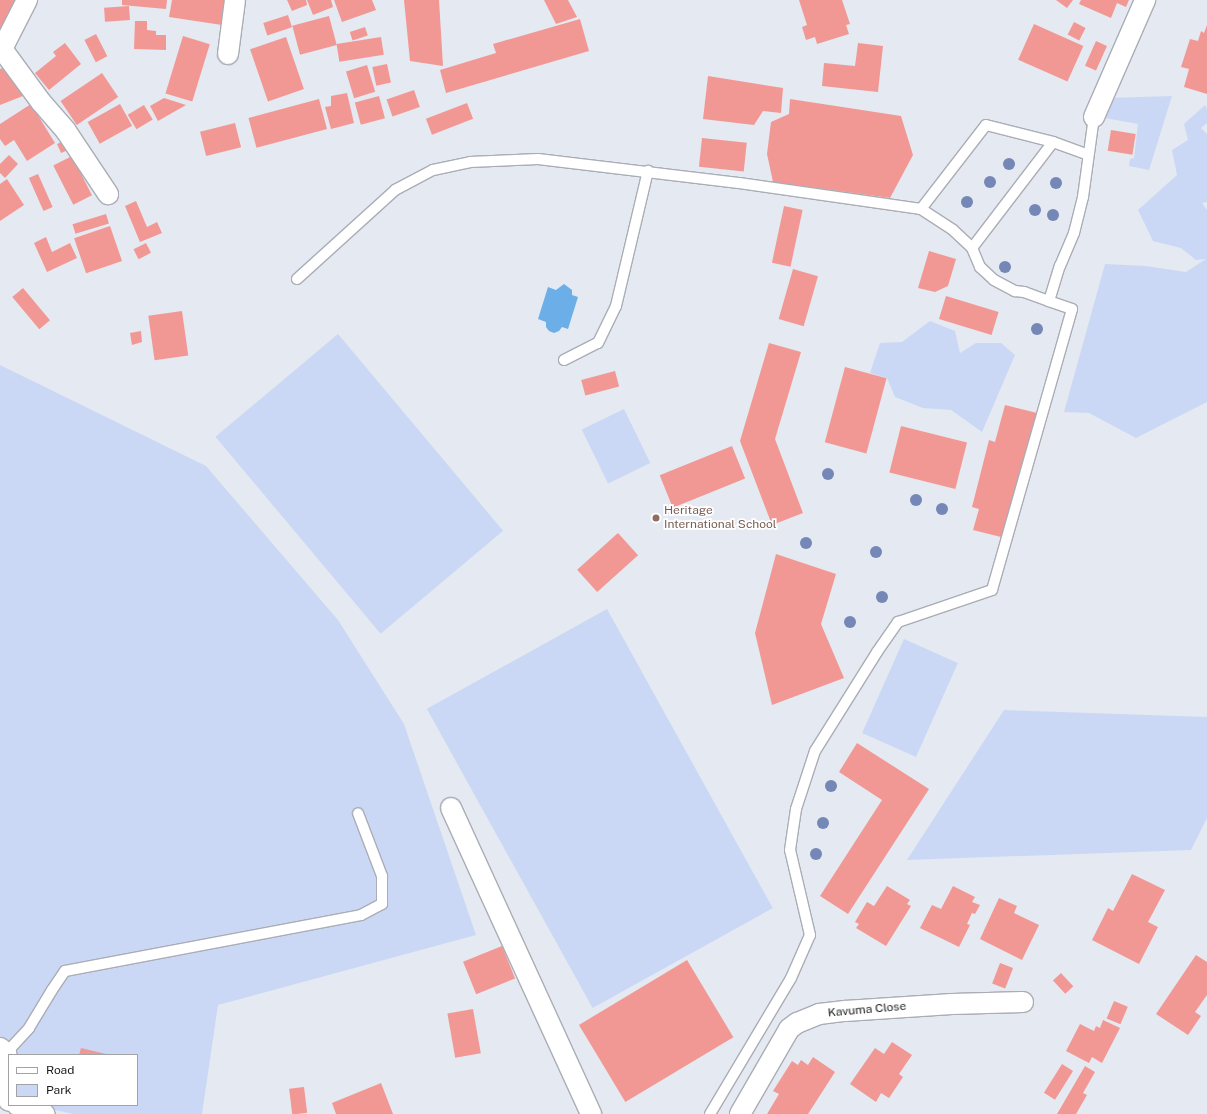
<!DOCTYPE html>
<style>
body{margin:0}
#map{position:relative;width:1207px;height:1114px;overflow:hidden;background:#e5e9f1;font-family:"Public Sans",sans-serif}
div>[style]{position:absolute}
[style*='--x']{left:calc(var(--x)*1px);top:calc(var(--y)*1px);width:calc(var(--w)*1px);rotate:calc(var(--a)*1deg)}
.green>*{inset:0;background:#cbd8f5;transform-origin:0 0}
.water>*{inset:0;background:#6baee8}
.building>*{inset:0;background:#f29894;transform-origin:0 0}
.roads{filter:drop-shadow(1px 0 #aaadb5) drop-shadow(-1px 0 #aaadb5) drop-shadow(0 1px #aaadb5) drop-shadow(0 -1px #aaadb5)}
.service>*{height:10px;margin:-5px;padding:0 5px;transform-origin:5px;border-radius:5px;background:#fff}
.minor>*{height:20px;margin:-10px;padding:0 10px;transform-origin:10px;border-radius:10px;background:#fff}
.trees>*{width:12px;height:12px;margin:-6px;border-radius:50%;background:#7587b6}
.dots>*{width:11px;height:11px;translate:-50% -50%;box-sizing:border-box;border:2px solid #fff;border-radius:50%}
span{translate:-50% -50%;white-space:nowrap;text-align:center;line-height:1.15;-webkit-text-stroke:3.5px #fff;paint-order:stroke}
.education-label{font-size:12px;color:#785e54}
.left{translate:0 -50%;text-align:left}
.street-label{font-size:12px;color:#191a1d}
.legend{position:absolute;left:8px;top:1054px;width:130px;height:52px;box-sizing:border-box;background:#fff;border:1px solid #a3a3a5;margin:0;padding:5px 7px;list-style:none;font-size:12px;color:#191a1d}
.legend li{display:flex;align-items:center;gap:8px;height:20px}
.legend b{width:20px;border:1px solid #a3a3a5}
</style>
<div id="map">
<div class="green">
<div style="clip-path:polygon(1172px 96px,1149px 170px,1129px 166px,1130px 159px,1134px 158px,1138px 124px,1105px 118px,1108px 98px)"></div>
<div style="clip-path:polygon(1205px 105px,1207px 109px,1207px 123px,1201px 128px,1207px 134px,1207px 202px,1202px 203px,1207px 210px,1207px 402px,1136px 438px,1089px 413px,1064px 412px,1105px 264px,1146px 266px,1186px 272px,1206px 259px,1196px 260px,1181px 248px,1153px 241px,1138px 210px,1177px 175px,1172px 150px,1188px 140px,1184px 124px)"></div>
<div style="clip-path:polygon(930px 321px,955px 331px,960px 353px,976px 343px,1001px 343px,1015px 355px,982px 432px,951px 410px,923px 408px,895px 397px,887px 378px,870px 373px,880px 343px,902px 342px)"></div>
<div style="left:338px;top:334px;width:257px;height:160px;rotate:50deg"></div>
<div style="clip-path:polygon(0 365px,206px 466px,338px 620px,404px 724px,476px 935px,218px 1005px,202px 1114px,73px 1114px,33px 1105px,137px 1105px,137px 1055px,9px 1055px,0 1098px)"></div>
<div style="left:624px;top:409px;width:60px;height:47px;rotate:64deg"></div>
<div style="left:607px;top:609px;width:342px;height:206px;rotate:61deg"></div>
<div style="left:904px;top:639px;width:59px;height:103px;rotate:24deg"></div>
<div style="clip-path:polygon(1004px 710px,1207px 717px,1207px 818px,1191px 850px,907px 860px)"></div>
</div>
<div class="water">
<div style="clip-path:polygon(564px 284px,572px 290px,572px 295px,578px 297px,568px 329px,562px 327px,559px 331px,554px 333px,549px 331px,546px 327px,546px 322px,538px 319px,548px 287px,556px 290px)"></div>
</div>
<div class="building">
<div style="clip-path:polygon(0 0,19px 0,7px 31px,0 28px)"></div>
<div style="clip-path:polygon(122px 0,167px 0,166px 9px,122px 5px)"></div>
<div style="clip-path:polygon(172px 0,227px 0,222px 25px,169px 17px)"></div>
<div style="clip-path:polygon(287px 0,306px 0,307px 5px,292px 11px)"></div>
<div style="clip-path:polygon(307px 0,331px 0,333px 7px,313px 15px)"></div>
<div style="clip-path:polygon(334px 0,372px 0,376px 10px,342px 22px)"></div>
<div style="clip-path:polygon(404px 0,439px 0,443px 66px,410px 61px)"></div>
<div style="clip-path:polygon(544px 0,568px 0,577px 17px,556px 24px)"></div>
<div style="clip-path:polygon(799px 0,842px 0,850px 24px,846px 25px,849px 34px,817px 44px,815px 37px,806px 40px,802px 27px,807px 25px)"></div>
<div style="clip-path:polygon(1056px 0,1073px 0,1067px 8px)"></div>
<div style="clip-path:polygon(1081px 0,1129px 0,1126px 7px,1117px 3px,1111px 18px,1079px 4px)"></div>
<div style="left:129px;top:6px;width:14px;height:25px;rotate:86deg"></div>
<div style="left:288px;top:15px;width:13px;height:26px;rotate:72deg"></div>
<div style="left:329px;top:16px;width:30px;height:38px;rotate:75deg"></div>
<div style="clip-path:polygon(580px 19px,589px 51px,446px 93px,440px 70px,496px 53px,493px 44px)"></div>
<div style="clip-path:polygon(135px 21px,147px 21px,147px 30px,156px 31px,156px 35px,166px 35px,166px 50px,134px 49px)"></div>
<div style="left:1074px;top:22px;width:13px;height:14px;rotate:27deg"></div>
<div style="left:1034px;top:24px;width:54px;height:39px;rotate:24deg"></div>
<div style="clip-path:polygon(1207px 25px,1207px 94px,1184px 87px,1189px 69px,1181px 67px,1190px 39px,1198px 41px,1201px 31px,1204px 33px)"></div>
<div style="left:365px;top:27px;width:9px;height:16px;rotate:72deg"></div>
<div style="left:96px;top:34px;width:25px;height:13px;rotate:63deg"></div>
<div style="left:183px;top:36px;width:28px;height:60px;rotate:17deg"></div>
<div style="left:286px;top:37px;width:55px;height:38px;rotate:71deg"></div>
<div style="left:381px;top:37px;width:18px;height:45px;rotate:81deg"></div>
<div style="left:1096px;top:41px;width:12px;height:27px;rotate:24deg"></div>
<div style="clip-path:polygon(65px 43px,81px 64px,49px 90px,35px 73px,56px 56px,53px 52px)"></div>
<div style="clip-path:polygon(858px 43px,883px 46px,878px 92px,822px 86px,824px 63px,855px 66px)"></div>
<div style="left:387px;top:64px;width:19px;height:15px;rotate:78deg"></div>
<div style="clip-path:polygon(11px 65px,23px 96px,0 105px,0 69px)"></div>
<div style="left:367px;top:65px;width:28px;height:22px;rotate:73deg"></div>
<div style="left:102px;top:73px;width:29px;height:50px;rotate:56deg"></div>
<div style="clip-path:polygon(708px 76px,783px 88px,781px 113px,763px 111px,754px 125px,703px 119px)"></div>
<div style="left:414px;top:90px;width:18px;height:29px;rotate:71deg"></div>
<div style="clip-path:polygon(347px 93px,354px 123px,331px 129px,325px 107px,331px 106px,331px 96px)"></div>
<div style="left:379px;top:96px;width:23px;height:25px;rotate:75deg"></div>
<div style="clip-path:polygon(164px 98px,186px 105px,158px 121px,150px 106px)"></div>
<div style="left:319px;top:99px;width:31px;height:73px;rotate:75deg"></div>
<div style="clip-path:polygon(790px 99px,901px 116px,913px 155px,890px 198px,773px 182px,767px 154px,771px 122px,789px 114px)"></div>
<div style="left:467px;top:103px;width:17px;height:44px;rotate:69deg"></div>
<div style="clip-path:polygon(31px 104px,55px 143px,27px 161px,14px 140px,5px 146px,0 139px,0 124px)"></div>
<div style="left:120px;top:104px;width:25px;height:37px;rotate:61deg"></div>
<div style="left:144px;top:105px;width:17px;height:19px;rotate:59deg"></div>
<div style="left:235px;top:123px;width:25px;height:36px;rotate:76deg"></div>
<div style="left:1111px;top:130px;width:25px;height:21px;rotate:9deg"></div>
<div style="left:702px;top:138px;width:45px;height:29px;rotate:6deg"></div>
<div style="left:68px;top:139px;width:10px;height:12px;rotate:66deg"></div>
<div style="clip-path:polygon(9px 155px,18px 164px,5px 178px,0 173px,0 164px)"></div>
<div style="left:72px;top:156px;width:44px;height:21px;rotate:63deg"></div>
<div style="left:38px;top:174px;width:36px;height:10px;rotate:66deg"></div>
<div style="clip-path:polygon(7px 179px,24px 205px,0 221px,0 184px)"></div>
<div style="clip-path:polygon(136px 201px,147px 227px,157px 222px,162px 233px,140px 242px,125px 206px)"></div>
<div style="left:784px;top:206px;width:19px;height:58px;rotate:12deg"></div>
<div style="left:106px;top:214px;width:10px;height:35px;rotate:73deg"></div>
<div style="left:110px;top:226px;width:37px;height:38px;rotate:71deg"></div>
<div style="clip-path:polygon(46px 237px,52px 252px,70px 243px,77px 258px,47px 272px,34px 243px)"></div>
<div style="left:146px;top:243px;width:11px;height:14px;rotate:63deg"></div>
<div style="clip-path:polygon(929px 251px,956px 259px,948px 286px,935px 292px,918px 288px)"></div>
<div style="left:793px;top:269px;width:26px;height:52px;rotate:16deg"></div>
<div style="left:23px;top:288px;width:42px;height:14px;rotate:50deg"></div>
<div style="left:946px;top:296px;width:55px;height:24px;rotate:17deg"></div>
<div style="left:182px;top:311px;width:45px;height:34px;rotate:82deg"></div>
<div style="clip-path:polygon(141px 331px,142px 342px,132px 345px,130px 333px)"></div>
<div style="clip-path:polygon(769px 343px,801px 352px,775px 439px,803px 513px,772px 525px,740px 441px)"></div>
<div style="left:845px;top:367px;width:43px;height:78px;rotate:15deg"></div>
<div style="left:615px;top:371px;width:16px;height:35px;rotate:75deg"></div>
<div style="clip-path:polygon(1005px 405px,1037px 413px,1005px 538px,973px 530px,979px 509px,972px 507px,989px 440px,995px 442px)"></div>
<div style="left:901px;top:426px;width:68px;height:48px;rotate:14deg"></div>
<div style="left:732px;top:446px;width:35px;height:78px;rotate:68deg"></div>
<div style="left:618px;top:533px;width:30px;height:55px;rotate:48deg"></div>
<div style="clip-path:polygon(776px 554px,836px 574px,821px 624px,844px 678px,772px 705px,755px 633px)"></div>
<div style="clip-path:polygon(857px 743px,929px 789px,848px 914px,820px 896px,882px 800px,839px 772px)"></div>
<div style="clip-path:polygon(1132px 874px,1165px 890px,1148px 922px,1158px 927px,1139px 964px,1092px 940px,1108px 908px,1113px 911px)"></div>
<div style="clip-path:polygon(887px 886px,910px 900px,907px 904px,911px 906px,886px 946px,856px 928px,859px 924px,855px 922px,867px 902px,874px 906px)"></div>
<div style="clip-path:polygon(953px 886px,975px 897px,972px 902px,980px 905px,975px 914px,972px 913px,967px 924px,970px 925px,959px 947px,920px 928px,932px 905px,941px 909px)"></div>
<div style="clip-path:polygon(999px 898px,1017px 906px,1014px 913px,1039px 925px,1022px 960px,980px 939px)"></div>
<div style="left:502px;top:946px;width:35px;height:42px;rotate:68deg"></div>
<div style="clip-path:polygon(1196px 955px,1207px 962px,1207px 995px,1195px 1012px,1201px 1016px,1188px 1035px,1156px 1014px)"></div>
<div style="left:687px;top:960px;width:90px;height:126px;rotate:59deg"></div>
<div style="left:1000px;top:963px;width:14px;height:22px;rotate:21deg"></div>
<div style="left:1061px;top:973px;width:18px;height:11px;rotate:47deg"></div>
<div style="left:1114px;top:1001px;width:15px;height:19px;rotate:23deg"></div>
<div style="left:473px;top:1009px;width:45px;height:26px;rotate:80deg"></div>
<div style="clip-path:polygon(1103px 1020px,1120px 1028px,1102px 1063px,1092px 1057px,1089px 1063px,1066px 1051px,1080px 1024px,1094px 1031px,1096px 1026px,1100px 1028px)"></div>
<div style="clip-path:polygon(892px 1042px,912px 1055px,899px 1074px,903px 1077px,889px 1098px,881px 1093px,876px 1102px,850px 1084px,875px 1048px,884px 1054px)"></div>
<div style="clip-path:polygon(81px 1048px,106px 1054px,106px 1055px,79px 1055px)"></div>
<div style="clip-path:polygon(813px 1057px,835px 1072px,808px 1114px,767px 1114px,779px 1094px,773px 1091px,792px 1061px,798px 1065px,801px 1060px,808px 1065px)"></div>
<div style="left:1062px;top:1064px;width:13px;height:34px;rotate:32deg"></div>
<div style="clip-path:polygon(1085px 1066px,1095px 1072px,1083px 1093px,1087px 1095px,1076px 1114px,1057px 1114px)"></div>
<div style="clip-path:polygon(381px 1083px,393px 1114px,336px 1114px,332px 1103px)"></div>
<div style="left:304px;top:1087px;width:26px;height:15px;rotate:83deg"></div>
</div>
<div class="roads">
<div class="service">
<div style="--x:921;--y:209;--w:106;--a:-52.3"></div>
<div style="--x:986;--y:125;--w:69;--a:14.2"></div>
<div style="--x:1053;--y:142;--w:37;--a:20"></div>
<div style="--x:972;--y:248;--w:133;--a:-52.6"></div>
<div style="--x:297;--y:279;--w:132;--a:-42.2"></div>
<div style="--x:395;--y:190;--w:43;--a:-27.8"></div>
<div style="--x:433;--y:170;--w:38;--a:-12"></div>
<div style="--x:470;--y:162;--w:68;--a:-2.5"></div>
<div style="--x:538;--y:159;--w:202;--a:6.8"></div>
<div style="--x:739;--y:183;--w:184;--a:8.1"></div>
<div style="--x:921;--y:209;--w:38;--a:33"></div>
<div style="--x:953;--y:230;--w:26;--a:43"></div>
<div style="--x:972;--y:248;--w:21;--a:67"></div>
<div style="--x:980;--y:267;--w:19;--a:43"></div>
<div style="--x:994;--y:280;--w:24;--a:28"></div>
<div style="--x:1015;--y:291;--w:9;--a:6"></div>
<div style="--x:1024;--y:292;--w:27;--a:20"></div>
<div style="--x:1049;--y:301;--w:37;--a:-73"></div>
<div style="--x:1060;--y:266;--w:36;--a:-67"></div>
<div style="--x:1074;--y:233;--w:37;--a:-76"></div>
<div style="--x:1083;--y:197;--w:81;--a:-82.2"></div>
<div style="--x:564;--y:360;--w:38;--a:-27"></div>
<div style="--x:598;--y:343;--w:41;--a:-64.1"></div>
<div style="--x:616;--y:306;--w:139;--a:-76.7"></div>
<div style="--x:6;--y:1053;--w:34;--a:-47"></div>
<div style="--x:29;--y:1028;--w:44;--a:-58.8"></div>
<div style="--x:52;--y:990;--w:23;--a:-56"></div>
<div style="--x:65;--y:971;--w:301;--a:-10.7"></div>
<div style="--x:361;--y:915;--w:24;--a:-28"></div>
<div style="--x:382;--y:904;--w:28;--a:-90"></div>
<div style="--x:382;--y:876;--w:67;--a:-110.9"></div>
<div style="--x:710;--y:1114;--w:158;--a:-59.2"></div>
<div style="--x:791;--y:978;--w:47;--a:-66.2"></div>
<div style="--x:810;--y:935;--w:87;--a:-103.2"></div>
<div style="--x:790;--y:850;--w:41;--a:-81.7"></div>
<div style="--x:796;--y:809;--w:61;--a:-71.9"></div>
<div style="--x:815;--y:751;--w:117;--a:-57.9"></div>
<div style="--x:877;--y:652;--w:37;--a:-55"></div>
<div style="--x:898;--y:622;--w:99;--a:-18.8"></div>
<div style="--x:992;--y:590;--w:292;--a:-74.1"></div>
<div style="--x:1072;--y:309;--w:24;--a:-161"></div>
</div>
<div class="minor">
<div style="--x:27;--y:0;--w:55;--a:117"></div>
<div style="--x:2;--y:49;--w:66;--a:53.7"></div>
<div style="--x:41;--y:102;--w:38;--a:49"></div>
<div style="--x:66;--y:131;--w:76;--a:56.3"></div>
<div style="--x:228;--y:54;--w:54;--a:-82.6"></div>
<div style="--x:1094;--y:117;--w:128;--a:-66.4"></div>
<div style="--x:451;--y:808;--w:337;--a:65.4"></div>
<div style="--x:0;--y:1048;--w:8;--a:40"></div>
<div style="--x:6;--y:1053;--w:9;--a:77"></div>
<div style="--x:8;--y:1062;--w:31;--a:92"></div>
<div style="--x:7;--y:1093;--w:8;--a:76"></div>
<div style="--x:17;--y:1105;--w:29;--a:18"></div>
<div style="--x:740;--y:1114;--w:98;--a:-60"></div>
<div style="--x:789;--y:1029;--w:10;--a:-37"></div>
<div style="--x:797;--y:1023;--w:24;--a:-22"></div>
<div style="--x:819;--y:1014;--w:26;--a:-7"></div>
<div style="--x:845;--y:1011;--w:107;--a:-3.7"></div>
<div style="--x:952;--y:1004;--w:71;--a:-1.6"></div>
</div>
</div>
<div class="trees">
<div style="left:1009px;top:164px"></div>
<div style="left:990px;top:182px"></div>
<div style="left:1056px;top:183px"></div>
<div style="left:967px;top:202px"></div>
<div style="left:1035px;top:210px"></div>
<div style="left:1053px;top:215px"></div>
<div style="left:1005px;top:267px"></div>
<div style="left:1037px;top:329px"></div>
<div style="left:828px;top:474px"></div>
<div style="left:916px;top:500px"></div>
<div style="left:942px;top:509px"></div>
<div style="left:806px;top:543px"></div>
<div style="left:876px;top:552px"></div>
<div style="left:882px;top:597px"></div>
<div style="left:850px;top:622px"></div>
<div style="left:831px;top:786px"></div>
<div style="left:823px;top:823px"></div>
<div style="left:816px;top:854px"></div>
</div>
<div class="dots">
<div style="left:656px;top:518px;background:#8d6e63"></div>
</div>
<div class="education-label">
<span class="left" style="left:664px;top:518px">Heritage<br>International School</span>
</div>
<div class="street-label">
<span style="left:867px;top:1010px;rotate:-5deg">Kavuma Close</span>
</div>
<ul class="legend">
<li><b style="height:5px;background:#fff"></b>Road</li>
<li><b style="height:11px;background:#cbd8f5"></b>Park</li>
</ul>
</div>
